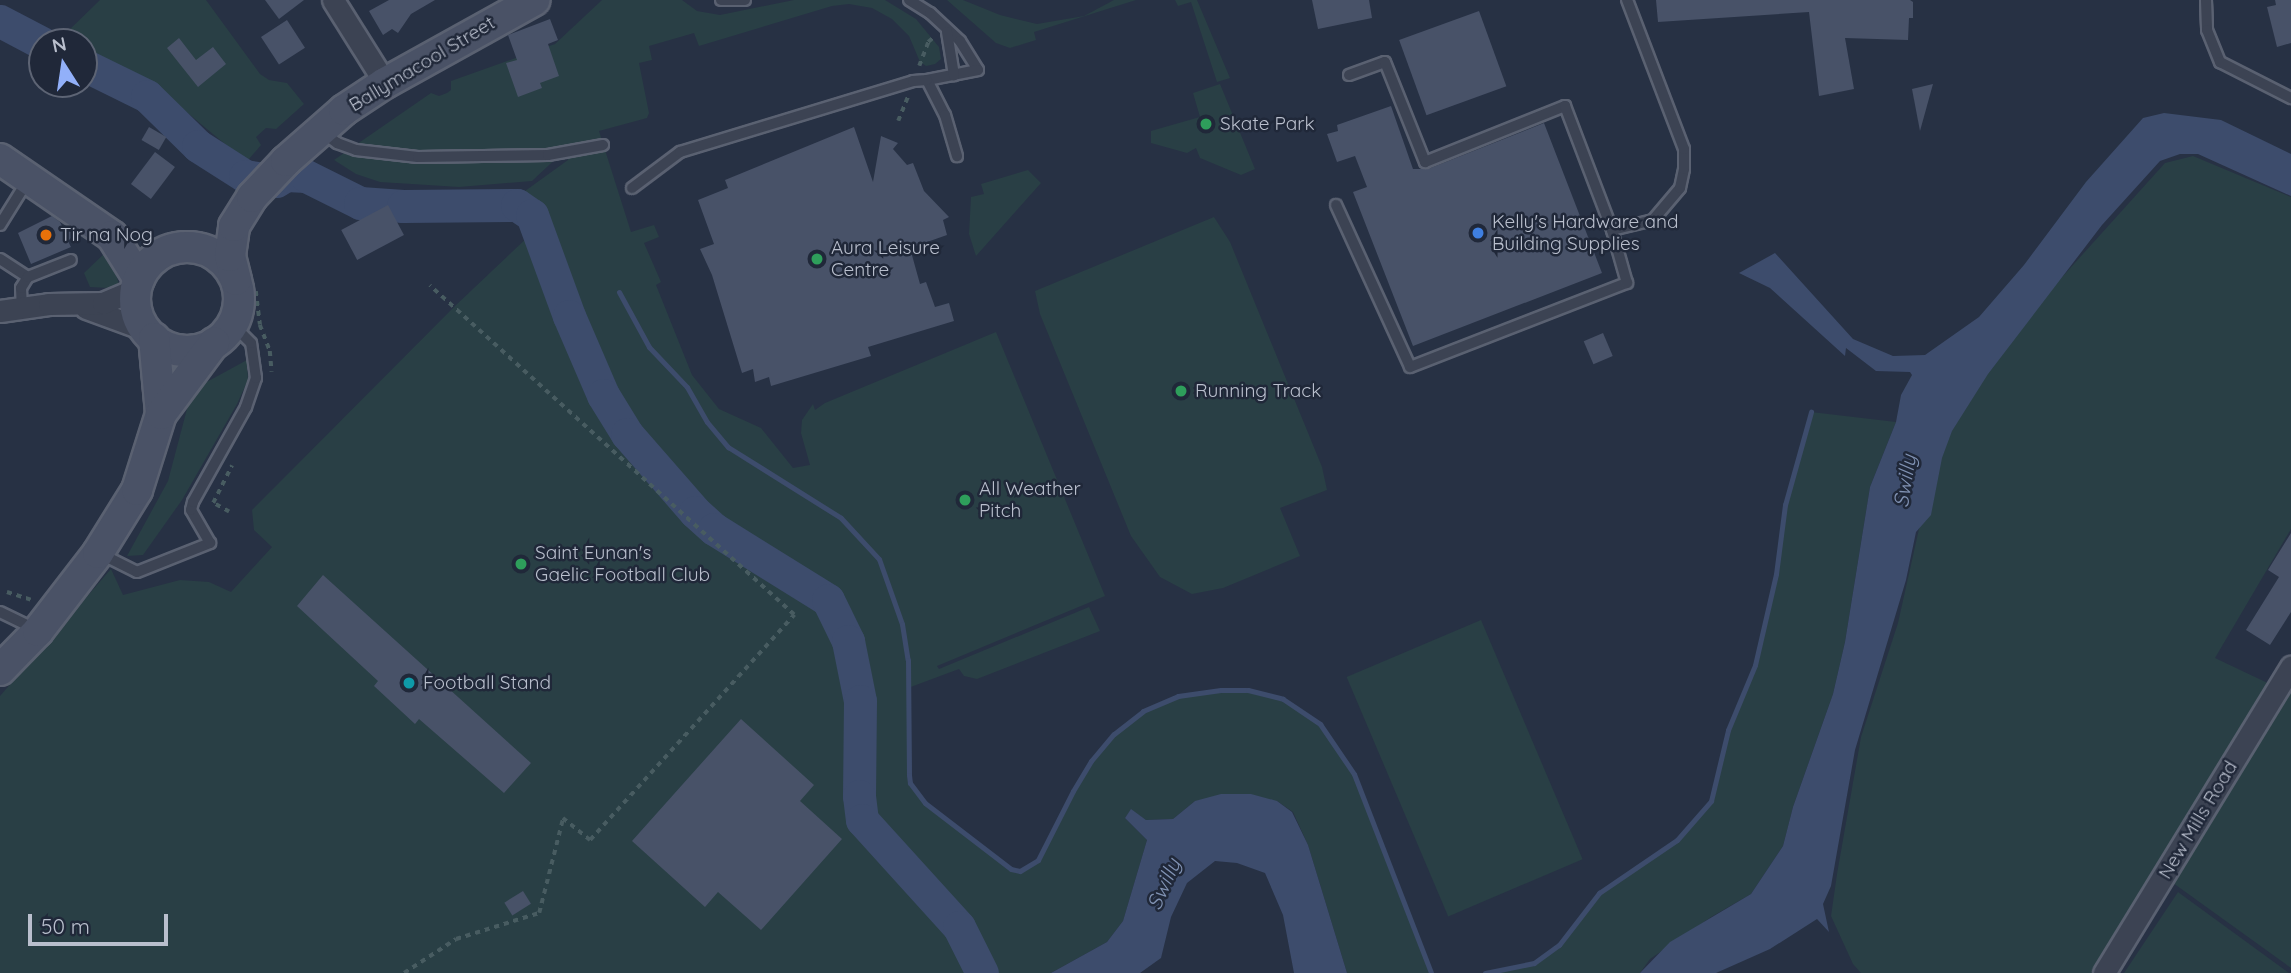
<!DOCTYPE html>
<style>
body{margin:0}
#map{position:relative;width:2291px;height:973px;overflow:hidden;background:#273144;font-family:Quicksand,sans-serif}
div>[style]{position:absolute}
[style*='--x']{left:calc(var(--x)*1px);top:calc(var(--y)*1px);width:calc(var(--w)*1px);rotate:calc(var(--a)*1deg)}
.green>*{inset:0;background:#293f45;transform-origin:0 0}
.water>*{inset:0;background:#3d4c6c}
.stream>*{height:5px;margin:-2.5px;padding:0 2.5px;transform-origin:2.5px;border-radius:2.5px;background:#3d4c6c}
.river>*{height:33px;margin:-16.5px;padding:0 16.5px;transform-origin:16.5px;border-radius:16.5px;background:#3d4c6c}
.building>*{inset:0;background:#485268;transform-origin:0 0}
.path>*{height:3.5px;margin-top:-1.75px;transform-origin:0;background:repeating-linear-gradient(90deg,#485c61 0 5px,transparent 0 10px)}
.roads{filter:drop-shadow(2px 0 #5a6171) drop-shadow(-2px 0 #5a6171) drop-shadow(0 2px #5a6171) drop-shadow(0 -2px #5a6171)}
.lane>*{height:10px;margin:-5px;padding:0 5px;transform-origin:5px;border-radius:5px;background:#3c4353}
.street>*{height:21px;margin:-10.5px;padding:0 10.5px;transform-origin:10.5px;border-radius:10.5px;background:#3c4353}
.secondary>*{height:30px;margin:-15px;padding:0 15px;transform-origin:15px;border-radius:15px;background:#4a5266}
.secondary>.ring{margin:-15px;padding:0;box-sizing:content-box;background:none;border:30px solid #4a5266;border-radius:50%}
.dots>*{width:19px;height:19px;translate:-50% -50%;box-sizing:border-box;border:4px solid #202839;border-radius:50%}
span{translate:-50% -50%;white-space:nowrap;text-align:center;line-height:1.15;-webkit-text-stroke:5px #202839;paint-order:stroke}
.street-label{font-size:19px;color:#b9bfcd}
.poi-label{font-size:19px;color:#b9bfcd}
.left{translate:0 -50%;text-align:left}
.water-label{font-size:21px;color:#8092b3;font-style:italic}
.north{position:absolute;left:28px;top:28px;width:70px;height:70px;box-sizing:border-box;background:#202839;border:2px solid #5d6474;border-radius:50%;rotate:348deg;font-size:19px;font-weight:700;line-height:28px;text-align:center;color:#b9bfcd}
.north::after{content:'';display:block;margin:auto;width:24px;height:32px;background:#92b0f9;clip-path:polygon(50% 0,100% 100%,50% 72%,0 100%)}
.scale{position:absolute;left:28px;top:914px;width:140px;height:32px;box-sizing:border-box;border:4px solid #b9bfcd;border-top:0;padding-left:9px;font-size:21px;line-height:24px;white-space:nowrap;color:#b9bfcd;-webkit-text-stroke:5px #202839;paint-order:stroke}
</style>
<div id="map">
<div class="green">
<div style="clip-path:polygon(100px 0,206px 0,260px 74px,269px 80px,287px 83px,304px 104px,276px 129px,266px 128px,256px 137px,261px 145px,249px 159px,243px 159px,154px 85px,98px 60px,84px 49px,84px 42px,76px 42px,66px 33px)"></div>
<div style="clip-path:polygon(602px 0,682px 0,697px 11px,720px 15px,794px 0,885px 0,916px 19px,939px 47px,941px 59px,935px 64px,926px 66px,920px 62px,909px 36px,892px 19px,872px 8px,849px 4px,832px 6px,699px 46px,694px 33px,649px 46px,652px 60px,639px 63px,649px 113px,647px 118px,599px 131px,631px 232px,654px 225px,659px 237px,644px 243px,661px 282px,656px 285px,692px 375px,719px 409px,761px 428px,793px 468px,810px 465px,801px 433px,802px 420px,813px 404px,815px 410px,825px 403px,996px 332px,1105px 596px,937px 666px,939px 669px,1089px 607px,1100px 631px,977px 679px,964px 676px,959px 669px,908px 688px,909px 775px,910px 783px,925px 803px,1010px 869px,1020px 871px,1039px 860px,1073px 791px,1091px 761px,1114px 734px,1143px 711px,1178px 696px,1221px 690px,1248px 690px,1283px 699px,1320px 724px,1354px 774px,1431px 973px,1347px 973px,1308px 845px,1293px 812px,1277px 801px,1195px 801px,1173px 819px,1146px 820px,1131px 810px,1125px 818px,1147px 840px,1123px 921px,1107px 942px,1051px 973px,0 973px,0 696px,111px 569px,123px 595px,180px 580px,209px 582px,231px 592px,272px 547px,254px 530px,252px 510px,455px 306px,531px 234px,544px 282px,576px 364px,600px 407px,614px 416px,569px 316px,539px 227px,525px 208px,525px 191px,568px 160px,564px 151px,532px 181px,459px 187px,380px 182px,356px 174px,334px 160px,431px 93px,439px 96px,447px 93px,451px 90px,451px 81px,555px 44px)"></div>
<div style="clip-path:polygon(947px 0,963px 0,1000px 15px,1037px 24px,1084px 16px,1114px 0,1136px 0,1034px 32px,1036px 40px,1010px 48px,996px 43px)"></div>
<div style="clip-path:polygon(1175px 0,1197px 0,1230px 78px,1217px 82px,1191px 2px,1178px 6px)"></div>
<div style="clip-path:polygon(1220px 84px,1255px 169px,1241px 175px,1200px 158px,1196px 148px,1187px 153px,1151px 143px,1151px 131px,1200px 117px,1193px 93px)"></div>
<div style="clip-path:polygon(2193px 156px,2291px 197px,2291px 529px,2215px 658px,2276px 687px,2092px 973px,1861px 973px,1853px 964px,1831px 916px,1837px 874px,1861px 737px,1898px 623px,1929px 484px,1954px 415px,2000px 346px,2165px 163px)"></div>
<div style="clip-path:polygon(1028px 170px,1041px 183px,976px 256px,969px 234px,971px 197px,984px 194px,981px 184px)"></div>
<div style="clip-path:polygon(1214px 217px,1230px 242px,1322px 467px,1327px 490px,1280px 508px,1300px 556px,1223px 588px,1192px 594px,1160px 577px,1131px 536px,1040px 314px,1035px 291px)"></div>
<div style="clip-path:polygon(108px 250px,119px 284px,109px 288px,90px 287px,84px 273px)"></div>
<div style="clip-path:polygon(247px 360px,248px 380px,237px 404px,182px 500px,143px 555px,127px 556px,168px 481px,192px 390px)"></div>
<div style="clip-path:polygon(1811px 412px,1896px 422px,1870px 487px,1845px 642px,1833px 694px,1793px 807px,1783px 846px,1751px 894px,1711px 917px,1650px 959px,1640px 973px,1485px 973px,1534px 963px,1559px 945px,1599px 893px,1677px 840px,1711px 801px,1728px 730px,1755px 665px,1776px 574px,1785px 505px)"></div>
<div style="left:1481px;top:620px;width:260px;height:146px;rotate:67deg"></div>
<div style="clip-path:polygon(2291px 687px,2291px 968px,2173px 883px)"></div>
<div style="clip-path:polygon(2178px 892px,2289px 973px,2124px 973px)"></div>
</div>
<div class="water">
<div style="clip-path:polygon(2164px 113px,2221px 120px,2291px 154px,2291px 196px,2198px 154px,2180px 154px,2160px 161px,2102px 225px,1988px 374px,1952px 431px,1942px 458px,1931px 515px,1916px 532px,1906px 580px,1855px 750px,1831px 886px,1823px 904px,1829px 932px,1817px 919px,1770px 949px,1716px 973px,1640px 973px,1670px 942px,1751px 894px,1783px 846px,1793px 807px,1833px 694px,1845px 642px,1870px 487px,1896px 422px,1901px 395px,1912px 375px,1910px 372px,1876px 371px,1846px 348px,1845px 356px,1770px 288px,1739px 273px,1775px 253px,1853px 339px,1893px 356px,1925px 355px,1979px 317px,2024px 265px,2086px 182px,2143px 118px)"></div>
<div style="clip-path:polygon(1221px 794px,1251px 794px,1277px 801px,1292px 812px,1308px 845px,1347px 973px,1294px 973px,1283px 915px,1265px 873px,1237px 863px,1215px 861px,1187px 883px,1171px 917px,1161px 958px,1140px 973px,1051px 973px,1107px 942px,1123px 921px,1147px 840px,1125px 818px,1131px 809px,1146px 820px,1173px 819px,1195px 801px)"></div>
</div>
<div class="stream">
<div style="--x:619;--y:292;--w:63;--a:61.4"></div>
<div style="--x:649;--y:347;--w:55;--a:46.5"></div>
<div style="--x:687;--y:387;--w:40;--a:60.3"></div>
<div style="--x:707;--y:422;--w:33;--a:50"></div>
<div style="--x:728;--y:447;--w:133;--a:32.1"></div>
<div style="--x:841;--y:518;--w:56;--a:47.2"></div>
<div style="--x:879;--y:559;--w:69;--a:70.5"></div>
<div style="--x:902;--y:624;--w:36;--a:81"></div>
<div style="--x:908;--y:660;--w:115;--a:89.5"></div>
<div style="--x:909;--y:775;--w:8;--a:83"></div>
<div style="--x:910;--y:783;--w:25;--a:53"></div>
<div style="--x:925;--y:803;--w:108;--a:37.5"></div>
<div style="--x:1011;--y:869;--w:9;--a:13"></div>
<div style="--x:1020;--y:871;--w:21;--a:-31"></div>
<div style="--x:1038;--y:860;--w:77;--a:-63.1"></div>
<div style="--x:1073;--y:791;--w:35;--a:-59"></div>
<div style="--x:1091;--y:761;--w:35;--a:-50"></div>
<div style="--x:1114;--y:734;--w:37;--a:-38"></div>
<div style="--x:1143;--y:711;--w:38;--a:-23"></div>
<div style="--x:1178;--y:696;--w:43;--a:-7.9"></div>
<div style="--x:1221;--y:690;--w:27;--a:0"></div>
<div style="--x:1248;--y:690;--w:36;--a:14"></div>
<div style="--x:1283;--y:699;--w:45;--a:34"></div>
<div style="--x:1320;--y:724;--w:60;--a:55.8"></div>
<div style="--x:1354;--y:774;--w:213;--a:68.8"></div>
<div style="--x:1485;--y:973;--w:50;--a:-11.5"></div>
<div style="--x:1534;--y:963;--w:31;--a:-36"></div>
<div style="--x:1559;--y:945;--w:66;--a:-52.4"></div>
<div style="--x:1599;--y:893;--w:94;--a:-34.2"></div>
<div style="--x:1677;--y:840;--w:52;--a:-48.9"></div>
<div style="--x:1711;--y:801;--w:73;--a:-76.5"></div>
<div style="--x:1728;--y:730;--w:70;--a:-67.4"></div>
<div style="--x:1755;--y:665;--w:93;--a:-77"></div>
<div style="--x:1776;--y:574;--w:70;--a:-82.6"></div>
<div style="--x:1785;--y:505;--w:97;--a:-74.4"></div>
</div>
<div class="river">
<div style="--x:0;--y:21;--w:47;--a:27.6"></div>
<div style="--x:84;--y:65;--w:70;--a:26.2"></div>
<div style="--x:147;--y:96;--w:71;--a:44.4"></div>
<div style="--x:198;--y:146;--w:56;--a:32.6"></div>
<div style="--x:245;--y:176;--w:31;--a:9"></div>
<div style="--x:276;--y:181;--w:12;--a:-31"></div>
<div style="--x:286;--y:175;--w:20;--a:3"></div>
<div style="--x:306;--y:176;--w:60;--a:26.6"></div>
<div style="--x:360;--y:203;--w:43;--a:4"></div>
<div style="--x:403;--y:206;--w:114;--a:-0.5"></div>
<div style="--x:517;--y:205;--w:18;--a:34"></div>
<div style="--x:532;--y:215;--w:108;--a:69.9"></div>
<div style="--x:569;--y:316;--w:86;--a:66.7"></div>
<div style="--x:603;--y:395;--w:46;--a:58.4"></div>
<div style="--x:627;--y:434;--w:103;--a:48.9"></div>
<div style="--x:695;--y:512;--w:25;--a:42"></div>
<div style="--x:714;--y:529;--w:134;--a:31.9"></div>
<div style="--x:828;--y:600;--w:46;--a:64"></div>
<div style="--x:848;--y:641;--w:61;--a:78.7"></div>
<div style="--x:860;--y:701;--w:95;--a:90.6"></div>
<div style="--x:859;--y:796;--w:24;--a:83"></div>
<div style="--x:862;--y:820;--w:144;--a:47.8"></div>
<div style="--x:959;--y:927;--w:51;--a:63.4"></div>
</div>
<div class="building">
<div style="clip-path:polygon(265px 0,304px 0,279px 19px)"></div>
<div style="clip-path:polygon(389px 0,435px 0,411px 14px,398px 33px,392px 29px,383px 35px,369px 11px)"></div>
<div style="clip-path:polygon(1312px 0,1369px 0,1372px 18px,1318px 29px)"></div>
<div style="clip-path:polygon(1656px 0,1910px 0,1913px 2px,1913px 18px,1909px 18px,1908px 40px,1845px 38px,1854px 89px,1819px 96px,1809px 12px,1658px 22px)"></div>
<div style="clip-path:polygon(2275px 0,2291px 0,2291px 43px,2277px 47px,2267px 7px,2276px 5px)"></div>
<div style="left:1479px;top:11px;width:80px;height:85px;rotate:70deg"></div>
<div style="clip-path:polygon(550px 19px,558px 40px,548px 44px,559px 76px,540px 83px,542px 88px,518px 97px,506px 63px,517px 60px,508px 35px)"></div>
<div style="left:287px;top:20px;width:33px;height:31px;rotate:57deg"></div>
<div style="clip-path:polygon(179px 38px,196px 60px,213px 47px,226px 64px,198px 87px,167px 48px)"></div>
<div style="clip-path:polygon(1933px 84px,1920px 131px,1912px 89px)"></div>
<div style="clip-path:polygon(1391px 106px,1413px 169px,1428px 169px,1544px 123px,1602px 273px,1413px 346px,1353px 192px,1367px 187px,1355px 156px,1337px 162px,1327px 134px,1338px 131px,1337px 125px)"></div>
<div style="left:149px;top:127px;width:20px;height:15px;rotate:30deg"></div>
<div style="clip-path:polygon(854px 127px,873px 182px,881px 136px,898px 143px,893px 149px,907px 165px,913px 163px,924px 191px,949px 217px,943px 220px,947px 235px,910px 248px,920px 284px,926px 282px,935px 307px,949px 303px,954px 321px,868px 347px,871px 356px,771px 386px,769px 377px,755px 382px,753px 369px,742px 373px,712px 275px,700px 249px,714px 244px,698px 200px,728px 188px,725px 180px)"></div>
<div style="left:155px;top:152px;width:25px;height:40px;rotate:37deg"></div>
<div style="left:388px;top:205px;width:34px;height:53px;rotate:62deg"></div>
<div style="clip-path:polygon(52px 216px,60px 222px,64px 230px,76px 233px,68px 241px,71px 247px,31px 264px,18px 233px)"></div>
<div style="left:1603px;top:333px;width:25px;height:21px;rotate:67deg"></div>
<div style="clip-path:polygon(2291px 533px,2291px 612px,2270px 645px,2246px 630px,2279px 577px,2268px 570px)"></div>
<div style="clip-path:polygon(323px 575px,531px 763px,504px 793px,419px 719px,415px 724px,374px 686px,378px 681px,297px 606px)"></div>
<div style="clip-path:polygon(741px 719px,814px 785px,800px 801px,842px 839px,761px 930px,718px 892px,705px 907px,632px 841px)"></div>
<div style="left:523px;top:891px;width:15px;height:22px;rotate:58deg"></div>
</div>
<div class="path">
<div style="--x:919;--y:66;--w:26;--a:-69"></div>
<div style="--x:928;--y:42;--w:8;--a:-40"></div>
<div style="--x:898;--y:121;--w:27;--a:-68"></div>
<div style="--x:256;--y:291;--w:34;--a:83"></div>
<div style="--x:260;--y:325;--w:28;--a:69"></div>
<div style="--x:270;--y:351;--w:21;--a:85"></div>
<div style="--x:229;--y:512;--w:18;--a:-151"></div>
<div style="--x:213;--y:503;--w:42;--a:-63.4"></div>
<div style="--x:7;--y:592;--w:25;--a:18"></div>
<div style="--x:404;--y:973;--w:62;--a:-33.2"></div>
<div style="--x:456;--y:939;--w:87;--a:-17.4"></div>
<div style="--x:539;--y:913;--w:98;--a:-75.8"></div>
<div style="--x:563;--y:818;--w:35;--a:39"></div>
<div style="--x:590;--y:840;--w:304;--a:-47.8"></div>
<div style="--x:794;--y:615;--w:491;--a:-137.9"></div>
</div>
<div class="roads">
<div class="lane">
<div style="--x:721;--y:0;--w:24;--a:0"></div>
<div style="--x:909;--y:0;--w:25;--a:32"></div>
<div style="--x:930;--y:13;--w:41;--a:43"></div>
<div style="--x:960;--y:41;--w:34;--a:58"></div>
<div style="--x:978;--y:70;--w:52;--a:168.9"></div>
<div style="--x:927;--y:80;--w:39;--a:63"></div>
<div style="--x:945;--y:115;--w:43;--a:73.7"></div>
<div style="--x:2206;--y:0;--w:30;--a:88"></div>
<div style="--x:2207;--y:30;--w:35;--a:68"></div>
<div style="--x:2220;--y:62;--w:80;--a:26.9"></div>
<div style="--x:947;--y:32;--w:44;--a:80.8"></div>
<div style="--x:1349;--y:75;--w:38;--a:-20"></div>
<div style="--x:1385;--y:62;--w:108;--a:68.2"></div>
<div style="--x:1425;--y:162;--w:151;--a:-21.8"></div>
<div style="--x:1565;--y:106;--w:133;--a:69.2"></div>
<div style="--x:1612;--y:230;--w:42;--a:-13.7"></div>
<div style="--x:1653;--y:220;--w:42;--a:-49.8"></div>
<div style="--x:1680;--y:188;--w:19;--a:-78"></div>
<div style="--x:1684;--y:169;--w:20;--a:-90"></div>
<div style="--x:1684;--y:149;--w:160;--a:-110.9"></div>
<div style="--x:322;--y:132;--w:19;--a:36"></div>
<div style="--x:337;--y:143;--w:20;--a:20"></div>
<div style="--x:356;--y:150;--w:62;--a:6.4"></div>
<div style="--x:418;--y:157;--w:130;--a:-0.9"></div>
<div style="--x:548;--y:155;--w:56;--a:-10.3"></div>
<div style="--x:632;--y:188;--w:60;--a:-36.9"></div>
<div style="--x:680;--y:152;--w:244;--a:-16.9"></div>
<div style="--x:913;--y:81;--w:14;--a:-4"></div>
<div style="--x:1336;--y:205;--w:178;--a:65.4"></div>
<div style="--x:1410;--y:367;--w:233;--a:-21.2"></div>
<div style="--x:1627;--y:283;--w:55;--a:-105.8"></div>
<div style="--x:0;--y:225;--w:53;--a:-58.1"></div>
<div style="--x:0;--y:259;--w:33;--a:33"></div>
<div style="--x:22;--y:308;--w:20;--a:-93"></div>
<div style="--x:21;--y:288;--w:13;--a:-58"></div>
<div style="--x:28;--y:277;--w:46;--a:-21.6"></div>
<div style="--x:99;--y:553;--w:42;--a:26.6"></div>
<div style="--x:137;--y:572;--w:79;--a:-21.7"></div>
<div style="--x:210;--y:543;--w:38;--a:-120"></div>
<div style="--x:191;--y:510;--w:8;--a:-76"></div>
<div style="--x:193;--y:502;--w:109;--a:-60.8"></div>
<div style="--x:246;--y:407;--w:31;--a:-71"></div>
<div style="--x:256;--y:378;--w:35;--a:-98"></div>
<div style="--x:251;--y:343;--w:27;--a:-135"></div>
<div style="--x:0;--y:612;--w:39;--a:26"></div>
</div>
<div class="street">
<div style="--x:333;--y:0;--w:98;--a:57.9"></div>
<div style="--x:86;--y:308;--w:64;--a:20.1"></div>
<div style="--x:0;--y:311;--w:49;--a:-8.1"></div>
<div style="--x:49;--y:304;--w:54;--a:-1.1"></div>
<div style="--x:103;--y:303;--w:36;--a:-23"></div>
<div style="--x:2104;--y:973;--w:359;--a:-58.6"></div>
</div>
<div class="secondary">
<div style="--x:0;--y:159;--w:136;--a:34.5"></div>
<div style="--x:112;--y:236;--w:51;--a:57.9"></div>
<div class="ring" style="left:135px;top:247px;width:74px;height:74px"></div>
<div style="--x:236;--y:280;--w:25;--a:-104"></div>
<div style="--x:230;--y:256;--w:30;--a:-82"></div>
<div style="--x:234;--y:226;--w:34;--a:-58"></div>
<div style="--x:252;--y:197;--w:50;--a:-46.6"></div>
<div style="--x:286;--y:161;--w:77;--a:-41.3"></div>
<div style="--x:344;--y:110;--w:49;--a:-33.4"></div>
<div style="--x:385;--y:83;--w:171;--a:-29"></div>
<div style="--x:154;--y:338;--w:76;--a:84.7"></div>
<div style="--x:0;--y:670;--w:54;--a:-45.7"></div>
<div style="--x:38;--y:631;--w:98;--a:-52.4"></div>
<div style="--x:98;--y:553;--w:74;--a:-58.2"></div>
<div style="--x:137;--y:490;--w:80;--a:-72.5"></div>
<div style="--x:161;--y:414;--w:89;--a:-53.3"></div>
</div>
</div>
<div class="dots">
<div style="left:1206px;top:124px;background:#2e9e5b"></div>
<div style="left:1478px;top:233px;background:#3f7fe0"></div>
<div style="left:46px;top:235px;background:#e8710a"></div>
<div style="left:817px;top:259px;background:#2e9e5b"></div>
<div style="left:1181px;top:391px;background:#2e9e5b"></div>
<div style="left:965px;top:500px;background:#2e9e5b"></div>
<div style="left:521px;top:564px;background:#2e9e5b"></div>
<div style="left:409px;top:683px;background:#0f9aa8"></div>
</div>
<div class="street-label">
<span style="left:422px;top:64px;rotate:-31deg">Ballymacool Street</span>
<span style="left:2198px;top:820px;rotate:-59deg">New Mills Road</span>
</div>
<div class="poi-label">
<span class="left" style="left:1220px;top:124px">Skate Park</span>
<span class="left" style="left:1492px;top:233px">Kelly's Hardware and<br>Building Supplies</span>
<span class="left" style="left:60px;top:235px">Tir na Nog</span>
<span class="left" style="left:831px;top:259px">Aura Leisure<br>Centre</span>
<span class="left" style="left:1195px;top:391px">Running Track</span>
<span class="left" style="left:979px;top:500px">All Weather<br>Pitch</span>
<span class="left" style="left:535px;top:564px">Saint Eunan's<br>Gaelic Football Club</span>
<span class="left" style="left:423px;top:683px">Football Stand</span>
</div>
<div class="water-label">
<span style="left:1904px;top:481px;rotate:-81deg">Swilly</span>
<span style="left:1163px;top:884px;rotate:-66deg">Swilly</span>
</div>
<div class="north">N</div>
<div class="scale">50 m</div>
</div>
